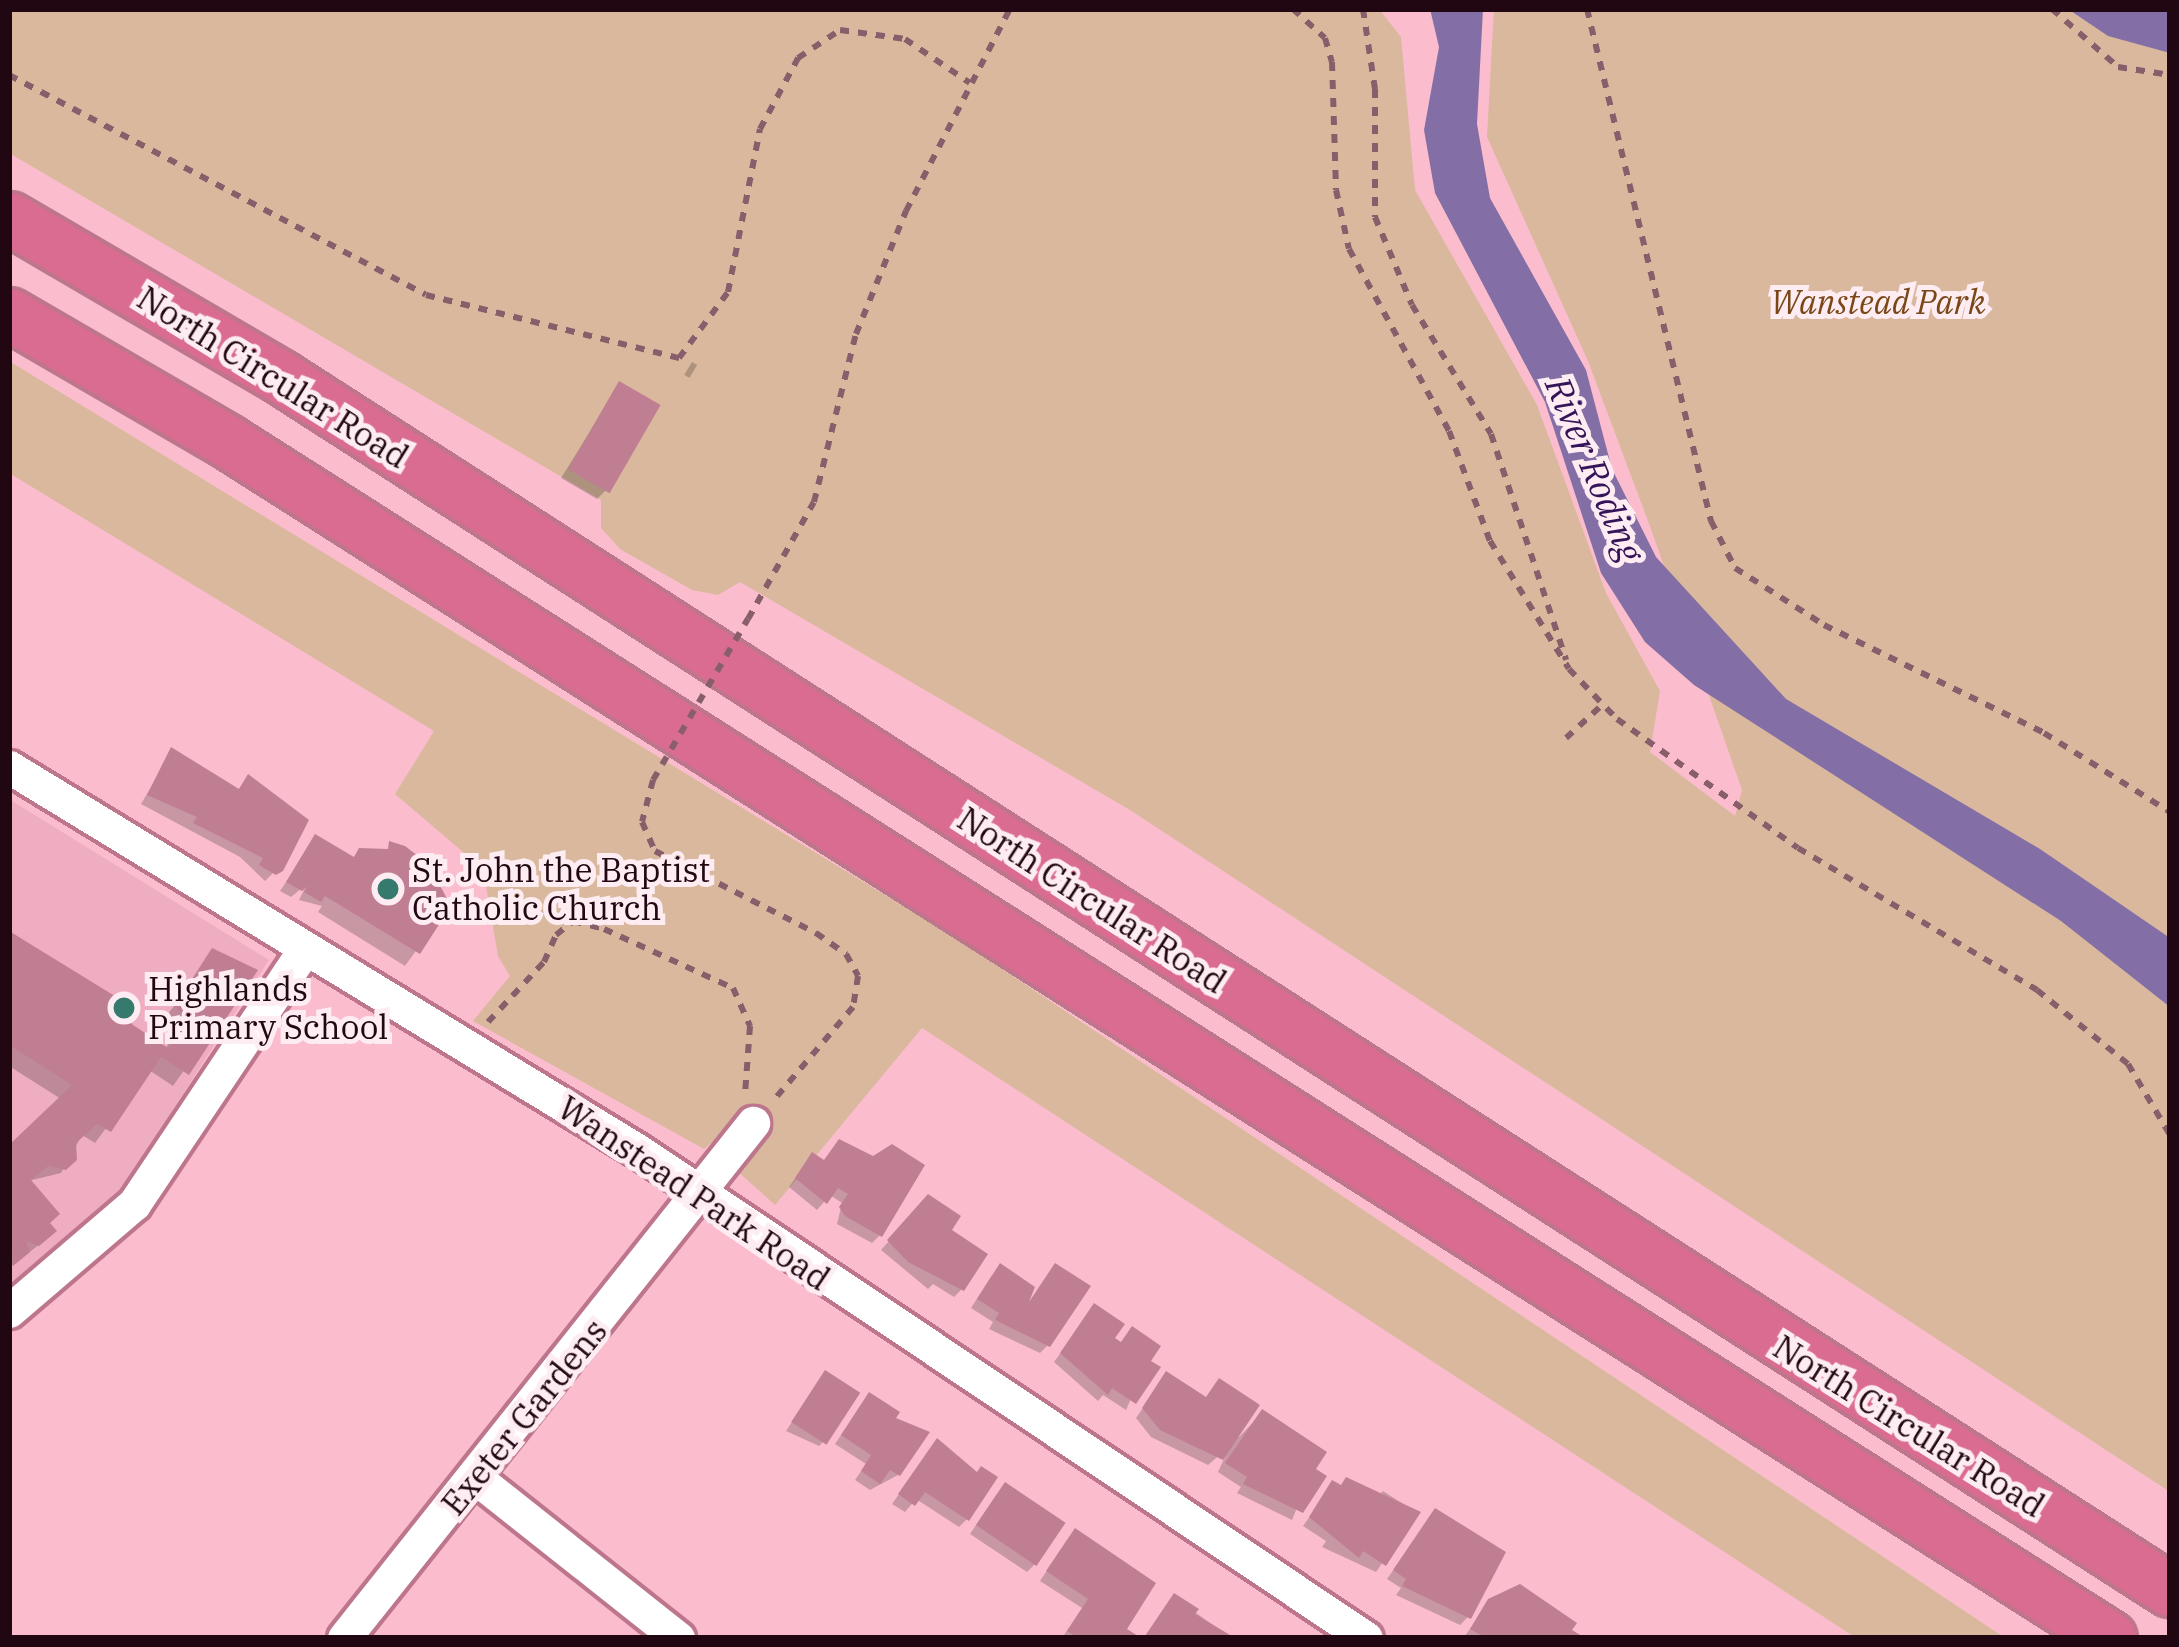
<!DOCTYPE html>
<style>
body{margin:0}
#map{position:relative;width:2179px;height:1647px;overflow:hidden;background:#fbbdce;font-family:"IBM Plex Serif",serif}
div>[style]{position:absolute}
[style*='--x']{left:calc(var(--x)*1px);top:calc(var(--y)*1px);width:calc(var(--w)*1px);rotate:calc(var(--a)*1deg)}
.built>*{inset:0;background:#eeadc0}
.green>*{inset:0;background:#d9b89e}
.water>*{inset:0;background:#836fa6}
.shadow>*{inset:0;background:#0003;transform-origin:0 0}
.building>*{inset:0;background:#bf7e92;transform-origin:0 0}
.path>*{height:6px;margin-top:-3px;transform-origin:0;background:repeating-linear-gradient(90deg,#895e6b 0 9px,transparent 0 18px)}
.roads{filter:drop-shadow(3px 0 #bd768c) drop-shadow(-3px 0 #bd768c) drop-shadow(0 3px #bd768c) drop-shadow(0 -3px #bd768c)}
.minor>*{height:33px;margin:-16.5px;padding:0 16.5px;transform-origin:16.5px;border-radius:16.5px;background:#fff}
.highway>*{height:51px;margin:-25.5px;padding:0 25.5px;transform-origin:25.5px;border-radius:25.5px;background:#da6c91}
.path-bridge>*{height:6px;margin-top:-3px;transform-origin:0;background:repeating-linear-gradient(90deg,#895e6b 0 9px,transparent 0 18px)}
.dots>*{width:33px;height:33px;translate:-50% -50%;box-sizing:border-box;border:6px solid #fdecf1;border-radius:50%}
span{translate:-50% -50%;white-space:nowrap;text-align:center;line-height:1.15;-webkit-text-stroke:10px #fdecf1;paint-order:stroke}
.park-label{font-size:33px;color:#7a4818;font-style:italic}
.street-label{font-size:33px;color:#210711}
.poi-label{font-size:33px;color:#210711}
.left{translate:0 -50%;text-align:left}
.water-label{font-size:36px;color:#341458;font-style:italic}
.frame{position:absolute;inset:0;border:12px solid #210711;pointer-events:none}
</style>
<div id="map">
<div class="built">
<div style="clip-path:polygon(9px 799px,269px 960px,122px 1189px,9px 1285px)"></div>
</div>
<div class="green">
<div style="clip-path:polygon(9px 9px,1379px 9px,1401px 37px,1415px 190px,1537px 405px,1606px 593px,1660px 691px,1650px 752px,1735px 816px,1742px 790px,1651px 529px,1588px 361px,1487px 137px,1494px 9px,2170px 9px,2170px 1492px,1130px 810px,740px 582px,718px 595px,692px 590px,620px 549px,601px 528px,601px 500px,9px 153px)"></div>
<div style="clip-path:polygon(9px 361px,954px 937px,2005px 1638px,1856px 1638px,922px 1028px,775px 1205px,735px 1169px,737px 1152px,716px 1139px,704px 1149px,473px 1021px,510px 976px,498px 956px,483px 869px,395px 794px,434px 731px,9px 473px)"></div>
</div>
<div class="water">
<div style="clip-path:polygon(1430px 9px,1483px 9px,1477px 124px,1490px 198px,1586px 370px,1612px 469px,1656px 557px,1786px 699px,2040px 849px,2170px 938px,2170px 1007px,2061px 921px,1694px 685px,1645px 642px,1601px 573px,1545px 402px,1435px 193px,1424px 130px,1439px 47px)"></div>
<div style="clip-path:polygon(2068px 9px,2170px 9px,2170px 53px,2108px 36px)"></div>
</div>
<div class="shadow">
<div style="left:692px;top:362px;width:6px;height:15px;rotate:31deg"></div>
<div style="clip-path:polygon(619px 385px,605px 491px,597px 499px,561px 478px)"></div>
<div style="clip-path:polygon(172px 751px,237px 791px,248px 778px,273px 873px,265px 881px,240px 857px,141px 804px)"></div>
<div style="clip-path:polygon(316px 837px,352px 860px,434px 881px,448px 906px,405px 966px,318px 912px,322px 906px,299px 900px,307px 884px,291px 897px,280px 891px)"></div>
<div style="clip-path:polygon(9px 931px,119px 1002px,115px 1009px,131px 1027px,165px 1049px,177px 1031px,163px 1021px,213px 952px,254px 971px,173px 1086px,149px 1070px,95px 1143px,82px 1135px,61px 1173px,28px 1181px,47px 1224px,40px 1244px,9px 1268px,9px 1149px,61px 1099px,9px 1066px)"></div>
<div style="clip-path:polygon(840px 1142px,880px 1235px,872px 1243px,837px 1224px,842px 1203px,830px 1195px,817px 1210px,789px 1187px,805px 1164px,823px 1163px)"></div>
<div style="clip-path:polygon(920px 1206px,948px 1231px,962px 1289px,954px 1297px,933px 1284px,928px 1289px,881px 1250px)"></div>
<div style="clip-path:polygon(992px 1275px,1048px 1345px,1040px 1353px,989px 1329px,993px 1322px,971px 1308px)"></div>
<div style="clip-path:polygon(1094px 1307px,1111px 1339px,1147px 1362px,1126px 1410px,1103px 1395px,1098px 1401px,1054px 1362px)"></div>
<div style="clip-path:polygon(1166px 1375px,1239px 1437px,1262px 1413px,1312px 1470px,1292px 1520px,1237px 1493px,1241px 1487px,1218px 1472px,1230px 1446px,1208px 1465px,1151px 1437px,1136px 1418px)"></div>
<div style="clip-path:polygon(818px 1382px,827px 1438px,819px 1446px,786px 1431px)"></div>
<div style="clip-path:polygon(862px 1404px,926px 1433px,898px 1475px,870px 1490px,855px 1480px,866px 1464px,835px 1444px)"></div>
<div style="clip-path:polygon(930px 1450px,967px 1519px,959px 1527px,916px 1499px,905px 1512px,892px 1504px)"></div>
<div style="clip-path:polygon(1333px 1484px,1375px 1499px,1383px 1491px,1417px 1513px,1376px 1572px,1322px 1547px,1326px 1541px,1303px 1526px)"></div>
<div style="clip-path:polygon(997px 1494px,1035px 1564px,1027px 1572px,970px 1534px)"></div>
<div style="clip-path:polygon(1435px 1511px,1468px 1617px,1460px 1625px,1396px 1595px,1401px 1588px,1387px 1579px)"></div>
<div style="clip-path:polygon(1067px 1540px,1123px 1630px,1136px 1638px,1062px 1638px,1082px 1608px,1040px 1581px)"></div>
<div style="clip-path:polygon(1174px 1597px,1231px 1638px,1144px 1638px)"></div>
<div style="clip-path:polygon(1490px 1602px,1568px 1631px,1578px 1638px,1464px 1637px)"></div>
</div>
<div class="building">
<div style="left:619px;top:381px;width:48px;height:102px;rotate:30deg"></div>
<div style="clip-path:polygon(171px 747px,239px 789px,248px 774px,309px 820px,283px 871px,276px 875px,259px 865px,263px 858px,193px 823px,197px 817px,147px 795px)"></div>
<div style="clip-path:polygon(315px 834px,354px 857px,359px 848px,388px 849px,389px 841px,405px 846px,444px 876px,437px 880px,451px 906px,420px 954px,325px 896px,321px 902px,304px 892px,308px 886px,302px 891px,286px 882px)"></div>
<div style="clip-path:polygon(9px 931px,123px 1001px,119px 1009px,133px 1025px,168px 1048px,188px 1017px,174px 1007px,212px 948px,258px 970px,189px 1075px,161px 1057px,111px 1132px,97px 1124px,76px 1143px,77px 1160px,66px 1170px,48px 1166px,31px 1180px,60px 1214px,50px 1223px,57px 1231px,39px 1246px,26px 1241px,30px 1252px,13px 1266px,9px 1145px,72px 1085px,9px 1045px)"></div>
<div style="clip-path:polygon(839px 1139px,873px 1156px,892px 1144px,925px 1165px,882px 1237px,845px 1216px,839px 1207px,848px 1194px,838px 1188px,827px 1204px,795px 1178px,812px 1152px,824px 1160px)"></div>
<div style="clip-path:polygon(928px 1194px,961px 1216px,952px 1230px,988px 1254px,964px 1291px,908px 1262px,887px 1240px)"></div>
<div style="clip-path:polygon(1000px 1263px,1035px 1287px,1029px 1302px,1055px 1263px,1091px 1286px,1050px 1347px,995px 1320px,999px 1313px,977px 1299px)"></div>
<div style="clip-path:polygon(1094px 1303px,1125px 1324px,1115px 1338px,1121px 1342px,1132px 1326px,1161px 1346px,1151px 1361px,1161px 1367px,1136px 1404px,1112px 1388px,1108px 1395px,1060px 1353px)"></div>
<div style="left:825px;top:1370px;width:42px;height:62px;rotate:33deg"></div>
<div style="clip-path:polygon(1166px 1371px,1206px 1397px,1219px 1378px,1260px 1405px,1223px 1460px,1160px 1430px,1142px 1408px)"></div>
<div style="clip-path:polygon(869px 1392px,900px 1412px,896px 1418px,930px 1432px,900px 1476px,890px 1470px,880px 1484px,861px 1471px,871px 1455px,841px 1435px)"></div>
<div style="clip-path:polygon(1262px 1409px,1327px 1452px,1316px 1469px,1327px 1476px,1303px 1513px,1243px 1484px,1247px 1477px,1225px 1463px)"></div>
<div style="clip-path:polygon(937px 1438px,977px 1472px,981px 1466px,998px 1477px,969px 1521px,925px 1492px,915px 1506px,898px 1494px)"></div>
<div style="clip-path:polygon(1346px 1477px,1421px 1512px,1386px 1566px,1363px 1551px,1359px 1558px,1309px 1517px,1332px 1480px,1341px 1485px)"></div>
<div style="left:1005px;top:1482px;width:73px;height:52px;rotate:34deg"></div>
<div style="clip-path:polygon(1435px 1508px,1506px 1552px,1471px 1619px,1402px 1586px,1406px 1579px,1393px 1570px)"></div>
<div style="clip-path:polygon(1075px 1528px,1156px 1583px,1127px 1629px,1141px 1638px,1078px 1638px,1067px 1631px,1088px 1599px,1046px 1571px)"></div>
<div style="clip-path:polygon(1520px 1584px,1577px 1623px,1572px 1630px,1585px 1638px,1486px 1638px,1470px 1629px,1488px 1599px)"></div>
<div style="clip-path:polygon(1174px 1593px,1199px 1609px,1195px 1614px,1235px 1638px,1145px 1636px)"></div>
</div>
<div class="path">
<div style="--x:1293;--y:9;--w:43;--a:42.2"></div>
<div style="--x:1325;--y:38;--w:25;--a:74"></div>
<div style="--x:1332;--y:62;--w:128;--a:88.2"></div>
<div style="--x:1336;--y:190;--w:60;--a:77.6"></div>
<div style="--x:1349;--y:249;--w:208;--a:61.2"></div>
<div style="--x:1449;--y:431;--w:117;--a:69.6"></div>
<div style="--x:1490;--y:541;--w:150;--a:58.3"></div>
<div style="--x:1569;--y:669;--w:69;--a:46.2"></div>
<div style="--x:1617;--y:719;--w:222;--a:35.5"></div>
<div style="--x:1798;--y:848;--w:278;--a:30.7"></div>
<div style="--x:2037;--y:990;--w:117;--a:39.1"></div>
<div style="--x:2128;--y:1064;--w:82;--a:59.4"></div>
<div style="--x:1363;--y:9;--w:81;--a:81.5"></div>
<div style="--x:1375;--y:89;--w:128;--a:90"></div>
<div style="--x:1375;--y:217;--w:95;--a:67.2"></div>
<div style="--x:1412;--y:305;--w:151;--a:58.5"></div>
<div style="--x:1491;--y:434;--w:238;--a:71.6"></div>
<div style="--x:1587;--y:9;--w:527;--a:76.39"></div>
<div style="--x:1711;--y:521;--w:53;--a:62.9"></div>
<div style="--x:1735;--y:568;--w:106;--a:32.6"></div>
<div style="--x:1824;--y:625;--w:245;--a:26.1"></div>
<div style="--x:2044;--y:733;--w:149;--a:32.1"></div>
<div style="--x:2052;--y:9;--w:88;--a:41.3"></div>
<div style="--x:2118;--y:67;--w:53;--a:8.7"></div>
<div style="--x:9;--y:75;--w:471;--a:27.8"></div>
<div style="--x:426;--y:295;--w:261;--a:14"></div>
<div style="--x:679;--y:358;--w:82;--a:-53.4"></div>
<div style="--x:728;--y:292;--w:166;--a:-78.9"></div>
<div style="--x:760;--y:129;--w:81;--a:-61.8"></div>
<div style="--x:798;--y:58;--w:50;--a:-33.7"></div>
<div style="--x:840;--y:30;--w:66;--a:7.9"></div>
<div style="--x:905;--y:39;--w:78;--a:34.1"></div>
<div style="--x:748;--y:619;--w:134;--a:-60.6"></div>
<div style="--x:814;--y:502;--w:173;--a:-76"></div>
<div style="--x:856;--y:334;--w:133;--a:-67.9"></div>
<div style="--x:906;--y:211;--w:227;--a:-62.8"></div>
<div style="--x:1566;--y:738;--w:47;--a:-42.4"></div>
<div style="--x:653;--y:780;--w:43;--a:104.7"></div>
<div style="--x:642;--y:822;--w:32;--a:66"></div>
<div style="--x:655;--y:851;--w:181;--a:27"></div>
<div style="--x:816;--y:933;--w:37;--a:35"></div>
<div style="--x:846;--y:954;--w:25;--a:61"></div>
<div style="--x:858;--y:976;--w:31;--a:99"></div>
<div style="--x:853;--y:1007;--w:123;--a:130.4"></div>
<div style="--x:488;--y:1022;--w:82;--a:-47"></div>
<div style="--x:544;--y:962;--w:30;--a:-66"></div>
<div style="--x:556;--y:935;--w:22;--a:-39"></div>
<div style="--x:573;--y:921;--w:32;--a:14"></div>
<div style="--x:604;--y:929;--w:142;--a:24.6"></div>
<div style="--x:733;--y:988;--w:42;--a:65.9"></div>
<div style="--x:750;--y:1026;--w:68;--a:94.2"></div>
</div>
<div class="roads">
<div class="minor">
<div style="--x:9;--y:767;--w:736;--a:31.38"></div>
<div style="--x:637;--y:1150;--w:877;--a:33.8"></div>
<div style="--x:9;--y:1311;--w:165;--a:-40.6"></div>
<div style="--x:134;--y:1204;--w:306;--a:-56.2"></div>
<div style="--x:476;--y:1478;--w:258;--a:38.4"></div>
<div style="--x:344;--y:1638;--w:658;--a:-51.54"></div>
</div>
<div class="highway">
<div style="--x:9;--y:218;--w:315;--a:30.3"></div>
<div style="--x:281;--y:377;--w:2245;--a:32.71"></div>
<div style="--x:9;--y:314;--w:252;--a:30.2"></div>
<div style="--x:227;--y:441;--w:2231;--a:32.44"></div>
</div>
</div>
<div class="path-bridge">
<div style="--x:653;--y:780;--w:187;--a:-59.5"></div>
</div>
<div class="dots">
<div style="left:388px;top:889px;background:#367a6e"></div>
<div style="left:124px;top:1008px;background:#367a6e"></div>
</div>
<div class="park-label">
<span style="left:1878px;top:302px">Wanstead Park</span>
</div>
<div class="street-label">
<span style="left:273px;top:377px;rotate:32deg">North Circular Road</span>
<span style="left:1092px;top:900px;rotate:33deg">North Circular Road</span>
<span style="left:694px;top:1193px;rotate:34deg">Wanstead Park Road</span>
<span style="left:524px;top:1417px;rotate:-51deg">Exeter Gardens</span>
<span style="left:1909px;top:1426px;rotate:32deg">North Circular Road</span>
</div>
<div class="poi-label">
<span class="left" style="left:412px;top:889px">St. John the Baptist<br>Catholic Church</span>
<span class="left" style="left:148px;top:1008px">Highlands<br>Primary School</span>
</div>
<div class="water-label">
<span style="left:1595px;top:469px;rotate:67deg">River Roding</span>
</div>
<div class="frame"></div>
</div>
